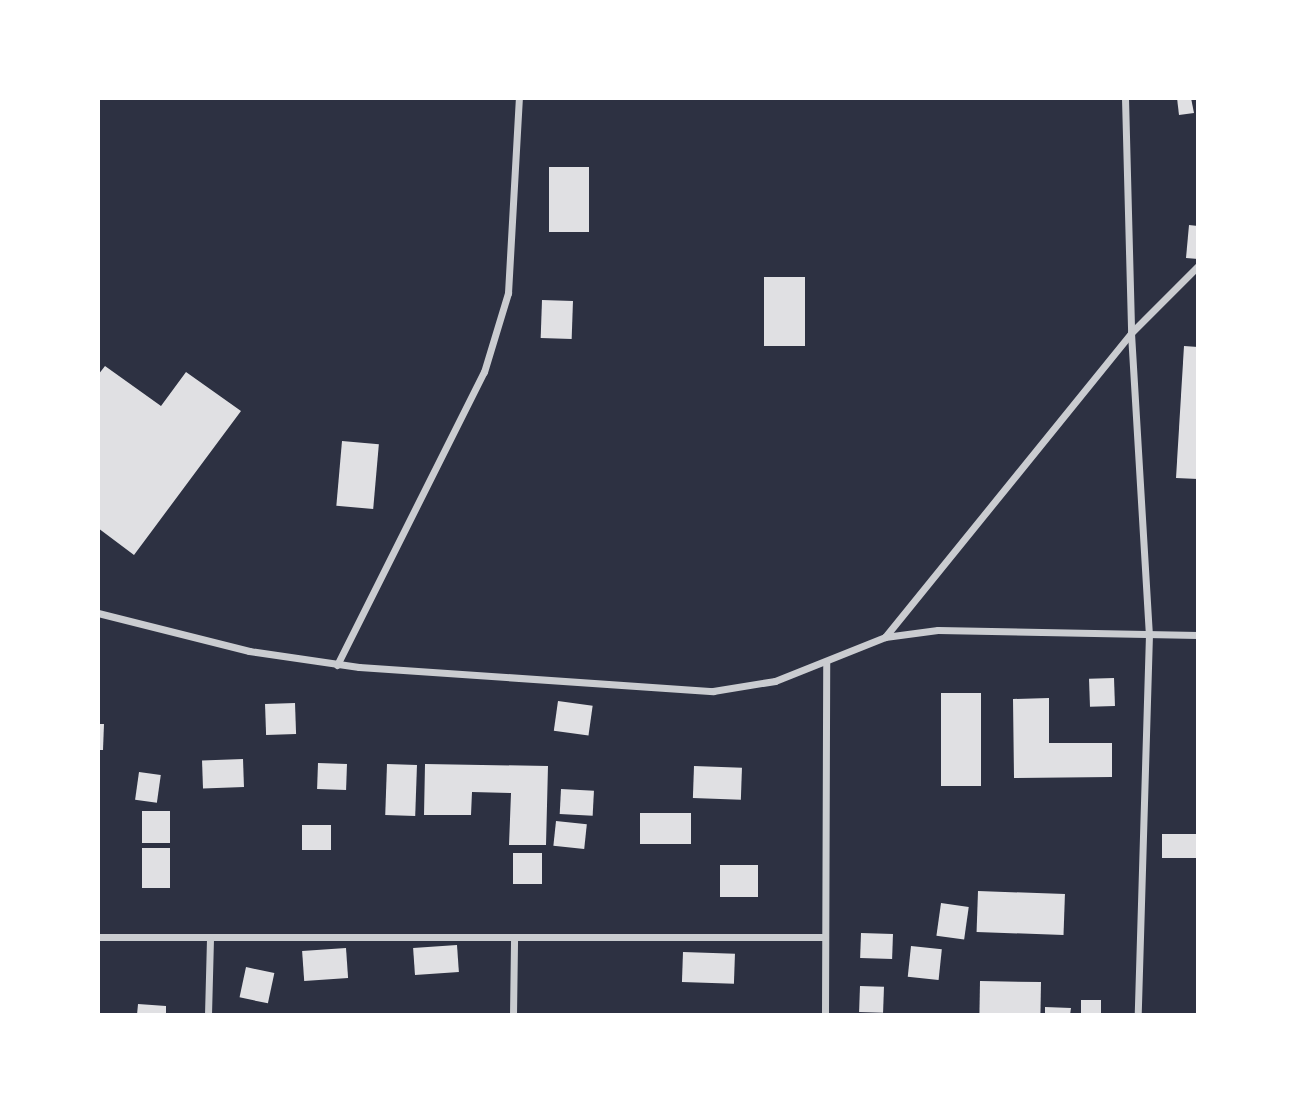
<!DOCTYPE html>
<style>
body{margin:0}
#map{position:relative;width:1296px;height:1113px;overflow:hidden;background:#2d3142;font-family:"Varela Round",sans-serif}
div>[style]{position:absolute}
[style*='--x']{left:calc(var(--x)*1px);top:calc(var(--y)*1px);width:calc(var(--w)*1px);rotate:calc(var(--a)*1deg)}
.building>*{inset:0;background:#e0e0e3;transform-origin:0 0}
.minor>*{height:7px;margin:-3.5px;padding:0 3.5px;transform-origin:3.5px;border-radius:3.5px;background:#caccd0}
span{translate:-50% -50%;white-space:nowrap;text-align:center;line-height:1.15;-webkit-text-stroke:5px #fff;paint-order:stroke}
.frame{position:absolute;inset:0;border:100px solid #fff;pointer-events:none}
</style>
<div id="map">
<div class="building">
<div style="clip-path:polygon(1177px 98px,1191px 98px,1194px 113px,1179px 115px)"></div>
<div style="left:549px;top:167px;width:40px;height:65px"></div>
<div style="clip-path:polygon(1189px 225px,1198px 226px,1198px 259px,1186px 258px)"></div>
<div style="left:764px;top:277px;width:41px;height:69px"></div>
<div style="left:542px;top:300px;width:31px;height:38px;rotate:2deg"></div>
<div style="clip-path:polygon(1184px 346px,1198px 347px,1198px 479px,1176px 478px)"></div>
<div style="clip-path:polygon(105px 366px,161px 406px,186px 372px,241px 411px,134px 555px,98px 528px,98px 375px)"></div>
<div style="left:342px;top:441px;width:37px;height:65px;rotate:5deg"></div>
<div style="left:1114px;top:678px;width:28px;height:25px;rotate:88deg"></div>
<div style="left:941px;top:693px;width:40px;height:93px"></div>
<div style="clip-path:polygon(1049px 698px,1049px 743px,1112px 743px,1112px 777px,1014px 778px,1013px 699px)"></div>
<div style="left:558px;top:701px;width:35px;height:30px;rotate:8deg"></div>
<div style="left:295px;top:703px;width:31px;height:30px;rotate:88deg"></div>
<div style="clip-path:polygon(98px 724px,104px 724px,103px 750px,98px 750px)"></div>
<div style="left:243px;top:759px;width:28px;height:41px;rotate:88deg"></div>
<div style="left:318px;top:763px;width:29px;height:26px;rotate:2deg"></div>
<div style="left:387px;top:764px;width:30px;height:51px;rotate:2deg"></div>
<div style="clip-path:polygon(425px 764px,548px 766px,546px 845px,509px 845px,511px 793px,472px 792px,471px 815px,424px 815px)"></div>
<div style="left:694px;top:766px;width:48px;height:32px;rotate:2deg"></div>
<div style="left:139px;top:772px;width:22px;height:28px;rotate:8deg"></div>
<div style="left:561px;top:789px;width:33px;height:25px;rotate:3deg"></div>
<div style="left:142px;top:811px;width:28px;height:32px"></div>
<div style="left:691px;top:813px;width:31px;height:51px;rotate:90deg"></div>
<div style="left:556px;top:821px;width:31px;height:25px;rotate:6deg"></div>
<div style="left:302px;top:825px;width:29px;height:25px"></div>
<div style="left:1162px;top:834px;width:36px;height:24px"></div>
<div style="left:142px;top:848px;width:28px;height:40px"></div>
<div style="left:513px;top:853px;width:29px;height:31px"></div>
<div style="left:758px;top:865px;width:32px;height:38px;rotate:90deg"></div>
<div style="left:978px;top:891px;width:87px;height:41px;rotate:2deg"></div>
<div style="left:941px;top:903px;width:28px;height:33px;rotate:8deg"></div>
<div style="left:861px;top:933px;width:32px;height:25px;rotate:2deg"></div>
<div style="left:457px;top:945px;width:27px;height:44px;rotate:86deg"></div>
<div style="left:911px;top:946px;width:31px;height:31px;rotate:6deg"></div>
<div style="left:346px;top:948px;width:30px;height:44px;rotate:86deg"></div>
<div style="left:683px;top:952px;width:52px;height:30px;rotate:2deg"></div>
<div style="left:246px;top:967px;width:29px;height:31px;rotate:12deg"></div>
<div style="left:980px;top:981px;width:61px;height:34px;rotate:1deg"></div>
<div style="left:860px;top:986px;width:24px;height:26px;rotate:2deg"></div>
<div style="left:1081px;top:1000px;width:20px;height:15px"></div>
<div style="clip-path:polygon(138px 1004px,166px 1006px,166px 1015px,137px 1015px)"></div>
<div style="clip-path:polygon(1045px 1007px,1071px 1008px,1070px 1015px,1045px 1015px)"></div>
</div>
<div class="minor">
<div style="--x:1125;--y:98;--w:235;--a:88.5"></div>
<div style="--x:1131;--y:333;--w:302;--a:86.6"></div>
<div style="--x:1149;--y:634;--w:381;--a:91.7"></div>
<div style="--x:98;--y:613;--w:156;--a:14.1"></div>
<div style="--x:249;--y:651;--w:111;--a:8.3"></div>
<div style="--x:359;--y:667;--w:355;--a:3.9"></div>
<div style="--x:713;--y:691;--w:63;--a:-9.2"></div>
<div style="--x:775;--y:681;--w:118;--a:-21.8"></div>
<div style="--x:885;--y:637;--w:53;--a:-7.5"></div>
<div style="--x:938;--y:630;--w:260;--a:1.1"></div>
<div style="--x:885;--y:637;--w:391;--a:-51"></div>
<div style="--x:1131;--y:333;--w:95;--a:-45"></div>
<div style="--x:337;--y:665;--w:328;--a:-63.4"></div>
<div style="--x:484;--y:372;--w:83;--a:-73.1"></div>
<div style="--x:508;--y:293;--w:195;--a:-86.8"></div>
<div style="--x:98;--y:937;--w:727;--a:0"></div>
<div style="--x:208;--y:1015;--w:76;--a:-88.5"></div>
<div style="--x:513;--y:1015;--w:76;--a:-89.2"></div>
<div style="--x:825;--y:1015;--w:352;--a:-89.8"></div>
</div>
<div class="frame"></div>
</div>
